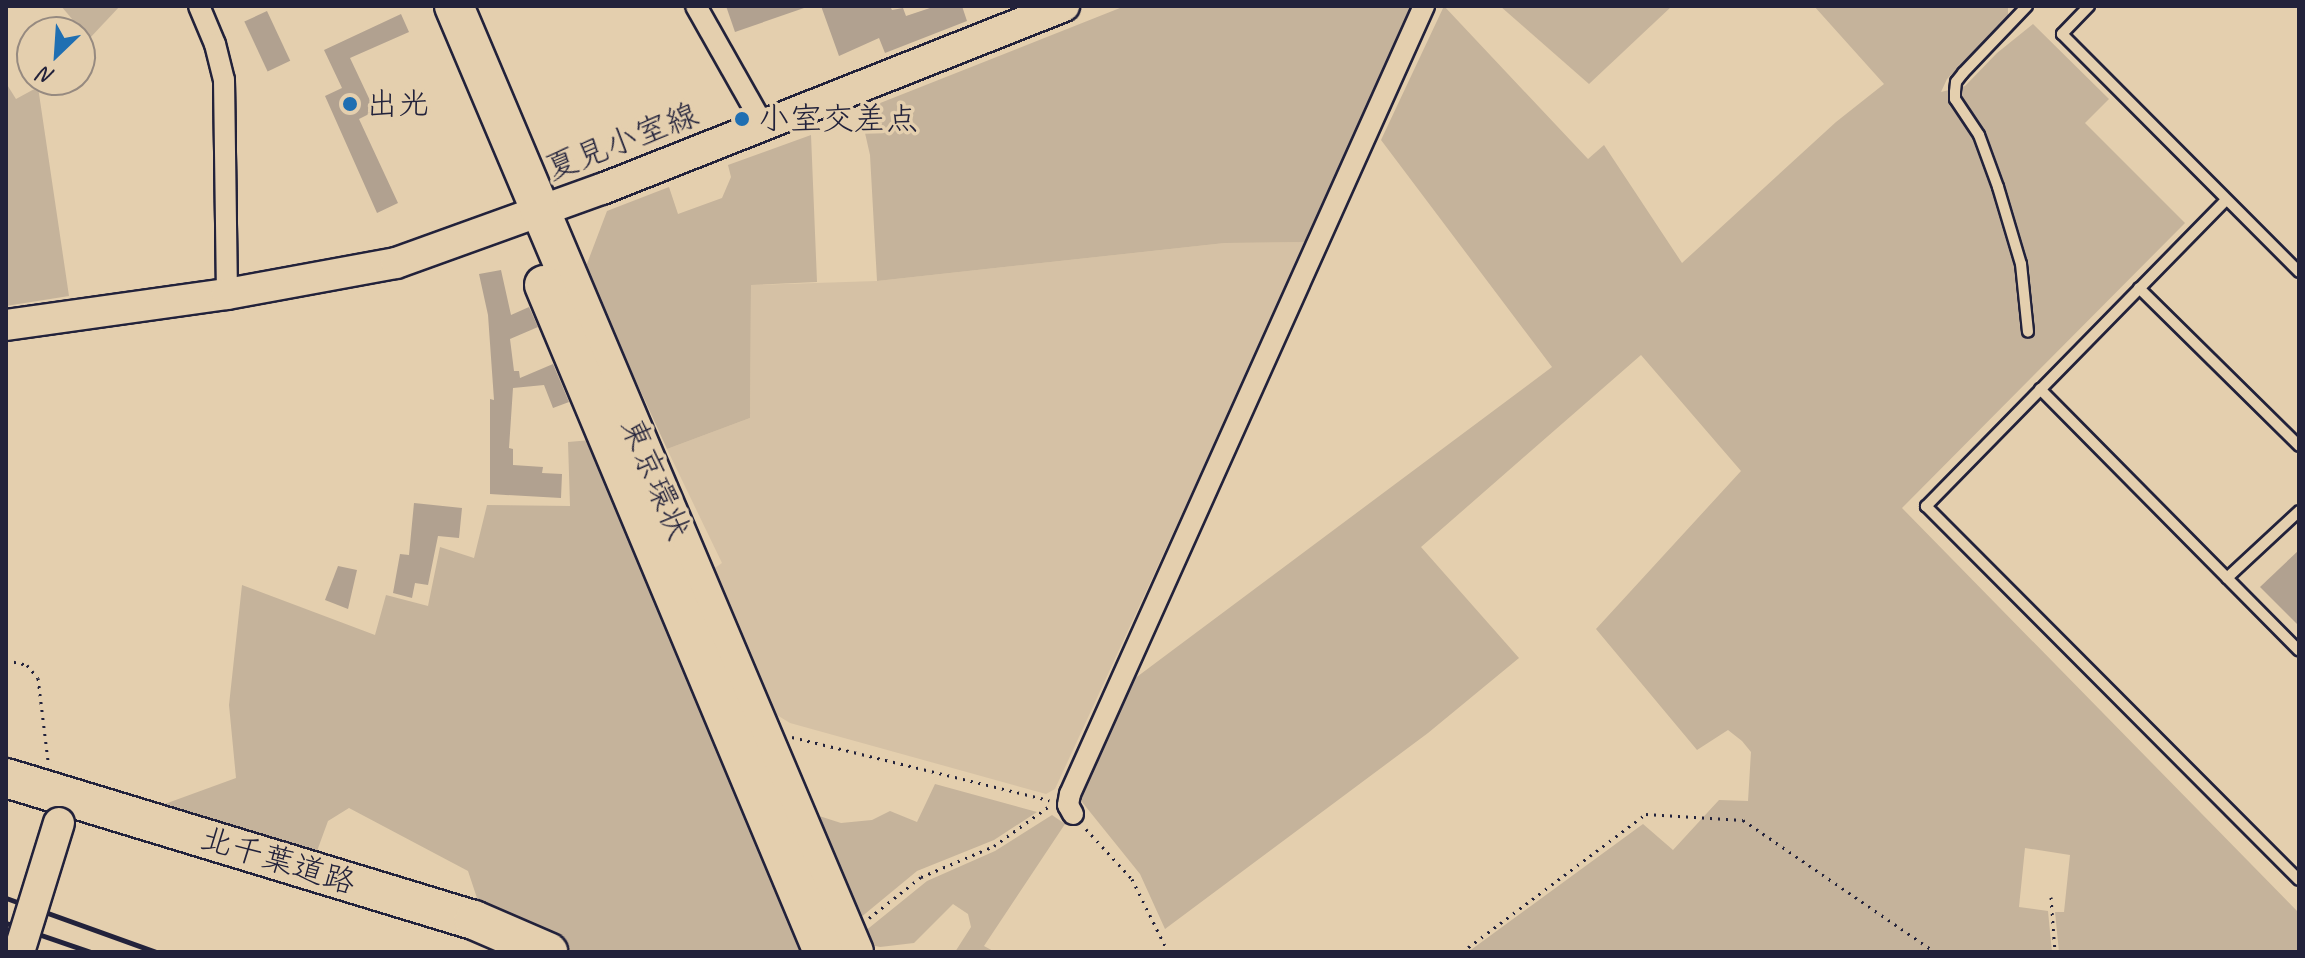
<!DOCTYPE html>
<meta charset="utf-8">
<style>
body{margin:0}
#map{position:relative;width:2305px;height:958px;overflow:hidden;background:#e4cfae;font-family:Caveat,"Klee One",sans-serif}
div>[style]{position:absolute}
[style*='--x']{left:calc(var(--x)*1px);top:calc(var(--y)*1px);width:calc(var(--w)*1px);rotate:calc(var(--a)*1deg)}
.built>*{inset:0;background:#d5c1a5}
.green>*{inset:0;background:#c5b39b}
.building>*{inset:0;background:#b1a190;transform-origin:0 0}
.path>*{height:3px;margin-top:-1.5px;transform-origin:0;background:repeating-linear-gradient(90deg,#22223b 0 2px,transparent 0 8px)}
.roads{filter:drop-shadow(2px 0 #22223b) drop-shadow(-2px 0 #22223b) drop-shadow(0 2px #22223b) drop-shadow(0 -2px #22223b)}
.lane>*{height:10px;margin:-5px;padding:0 5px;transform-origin:5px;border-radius:5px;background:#e4cfae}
.street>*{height:20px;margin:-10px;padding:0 10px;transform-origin:10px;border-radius:10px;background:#e4cfae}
.secondary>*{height:30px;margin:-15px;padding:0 15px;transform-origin:15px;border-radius:15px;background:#e4cfae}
.highway>*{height:38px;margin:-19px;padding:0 19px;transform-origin:19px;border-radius:19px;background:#e4cfae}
.rail>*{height:5px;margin:-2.5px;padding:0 2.5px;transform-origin:2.5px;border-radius:2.5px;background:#22223b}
.bridges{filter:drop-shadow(2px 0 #22223b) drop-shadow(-2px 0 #22223b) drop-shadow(0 2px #22223b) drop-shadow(0 -2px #22223b)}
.secondary-bridge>*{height:30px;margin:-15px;padding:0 15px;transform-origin:15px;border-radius:15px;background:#e4cfae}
.dots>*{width:22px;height:22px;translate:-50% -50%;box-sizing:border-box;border:4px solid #e4cfae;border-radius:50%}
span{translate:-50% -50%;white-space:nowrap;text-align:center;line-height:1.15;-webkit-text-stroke:7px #e4cfae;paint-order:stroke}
.poi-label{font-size:32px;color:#22223b}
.left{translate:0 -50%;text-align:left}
.street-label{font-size:32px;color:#22223b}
.frame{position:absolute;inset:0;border:8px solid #22223b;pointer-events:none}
.north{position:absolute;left:16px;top:16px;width:80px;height:80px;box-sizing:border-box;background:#e4cfae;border:2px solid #968a80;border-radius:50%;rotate:205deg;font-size:22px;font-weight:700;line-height:32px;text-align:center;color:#22223b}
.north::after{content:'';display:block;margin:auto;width:28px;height:36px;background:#1f6fb2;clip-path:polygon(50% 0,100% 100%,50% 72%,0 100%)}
</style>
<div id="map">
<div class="built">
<div style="clip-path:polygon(1307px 242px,1055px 789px,1046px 794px,790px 723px,772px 712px,709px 572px,722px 563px,667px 449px,750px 418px,751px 285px,877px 281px,1225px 243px)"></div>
</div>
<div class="green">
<div style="clip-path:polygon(61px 6px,120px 6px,89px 39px)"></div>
<div style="clip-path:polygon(1125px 6px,1413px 6px,1307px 242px,1225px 243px,877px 281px,870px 155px,860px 111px)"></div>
<div style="clip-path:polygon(1444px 6px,1588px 159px,1604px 145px,1682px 263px,1836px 122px,1884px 84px,1814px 6px,2008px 6px,2008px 15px,1947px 79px,1941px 92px,1965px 86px,1997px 53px,2033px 24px,2109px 99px,2085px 123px,2185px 223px,1902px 508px,2299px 913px,2299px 952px,2059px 952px,2055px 912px,2064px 912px,2070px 855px,2025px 848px,2019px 907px,2048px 911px,2052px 952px,1468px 952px,1643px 824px,1673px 850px,1719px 800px,1748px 801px,1751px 752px,1742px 741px,1728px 730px,1697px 750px,1596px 629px,1741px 471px,1641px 355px,1421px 547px,1519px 658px,1428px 733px,1165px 929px,1140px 874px,1082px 802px,1080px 793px,1130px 682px,1552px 367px,1381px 140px)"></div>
<div style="clip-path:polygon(1500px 6px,1672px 6px,1589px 84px)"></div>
<div style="clip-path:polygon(6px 83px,16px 99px,38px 87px,69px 296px,6px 306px)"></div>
<div style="clip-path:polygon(811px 135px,817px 282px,751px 285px,750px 418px,667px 449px,585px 269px,607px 211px,669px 187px,678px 214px,722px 198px,731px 177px,728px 165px)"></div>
<div style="clip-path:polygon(591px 440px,804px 952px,572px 952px,479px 904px,468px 871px,349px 808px,328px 821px,317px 851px,162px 805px,236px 778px,229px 705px,242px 585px,375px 635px,386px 595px,428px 606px,440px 547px,474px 558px,487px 505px,570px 506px,568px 442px)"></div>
<div style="clip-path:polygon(935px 784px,1037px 812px,994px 840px,917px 871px,860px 918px,816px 815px,841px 823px,872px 820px,890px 811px,917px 822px)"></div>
<div style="clip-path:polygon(1052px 815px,1065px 824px,984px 946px,995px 952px,955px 952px,971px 927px,968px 914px,953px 904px,914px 943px,880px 947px,866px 944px,864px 932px,927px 881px,995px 851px)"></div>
</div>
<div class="building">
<div style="clip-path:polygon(726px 6px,803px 6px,804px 8px,735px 32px)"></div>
<div style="clip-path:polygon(821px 6px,890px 6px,892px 10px,903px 8px,906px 16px,936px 6px,962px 6px,967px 21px,885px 53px,879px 38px,839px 56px)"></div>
<div style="left:267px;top:11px;width:55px;height:25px;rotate:65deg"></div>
<div style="clip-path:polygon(401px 14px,409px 32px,350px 58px,375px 111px,359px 119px,398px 203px,377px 213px,325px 96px,342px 88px,324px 50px)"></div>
<div style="clip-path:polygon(501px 270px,511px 315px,529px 307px,538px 327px,510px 339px,514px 371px,519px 371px,520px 378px,553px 364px,569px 402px,553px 408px,544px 385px,513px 388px,509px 448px,513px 449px,513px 465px,543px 467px,542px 473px,562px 474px,561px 498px,490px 494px,490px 399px,494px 400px,488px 315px,479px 274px)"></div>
<div style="clip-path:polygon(414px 503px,462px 508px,459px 538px,438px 536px,428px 585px,415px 583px,412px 598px,393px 593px,400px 554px,409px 555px)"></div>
<div style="clip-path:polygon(2299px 550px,2299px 626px,2260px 587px)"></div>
<div style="clip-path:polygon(338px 566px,357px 570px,348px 609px,325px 600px)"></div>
</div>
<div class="path">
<div style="--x:6;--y:660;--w:22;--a:13"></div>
<div style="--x:27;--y:665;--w:17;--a:50"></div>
<div style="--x:38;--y:678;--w:84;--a:83.1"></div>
<div style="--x:792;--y:737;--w:265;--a:13.8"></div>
<div style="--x:1086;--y:829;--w:68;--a:47.4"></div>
<div style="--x:1132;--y:879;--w:81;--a:63.7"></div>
<div style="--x:2051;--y:897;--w:55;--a:85.8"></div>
<div style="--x:869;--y:918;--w:66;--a:-38.3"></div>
<div style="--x:921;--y:877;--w:79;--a:-23"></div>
<div style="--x:994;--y:846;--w:67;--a:-35.8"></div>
<div style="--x:1462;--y:952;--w:230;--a:-36.9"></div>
<div style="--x:1646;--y:814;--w:97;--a:3.5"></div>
<div style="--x:1743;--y:820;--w:233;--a:34.5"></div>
</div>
<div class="roads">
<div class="lane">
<div style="--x:2027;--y:6;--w:93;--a:133.7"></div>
<div style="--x:1963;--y:73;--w:11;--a:128"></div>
<div style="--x:1956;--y:82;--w:10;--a:96"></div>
<div style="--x:1955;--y:92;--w:7;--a:90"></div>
<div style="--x:1955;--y:99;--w:43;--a:56.3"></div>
<div style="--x:1979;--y:135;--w:55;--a:69.9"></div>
<div style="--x:1998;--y:187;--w:80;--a:73.4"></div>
<div style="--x:2021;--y:264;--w:68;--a:84.1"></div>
<div style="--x:2089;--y:6;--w:39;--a:134"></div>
<div style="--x:2062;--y:34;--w:336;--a:45.1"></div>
<div style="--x:2226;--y:200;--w:429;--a:134.4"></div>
<div style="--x:1926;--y:506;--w:528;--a:45.08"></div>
<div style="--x:2139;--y:288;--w:225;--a:44.6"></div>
<div style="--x:2040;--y:389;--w:368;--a:45.3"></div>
<div style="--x:2227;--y:578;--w:98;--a:-42.9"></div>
</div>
<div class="street">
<div style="--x:199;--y:6;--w:41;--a:67.2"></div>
<div style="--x:215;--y:44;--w:37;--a:76"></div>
<div style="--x:224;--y:80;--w:214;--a:89.2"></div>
<div style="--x:696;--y:6;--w:138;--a:60.5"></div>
<div style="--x:1073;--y:814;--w:10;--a:-119"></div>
<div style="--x:1068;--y:805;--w:11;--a:-80"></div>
<div style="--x:1070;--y:794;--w:864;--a:-65.81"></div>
</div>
<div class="secondary">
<div style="--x:6;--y:325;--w:223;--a:-8"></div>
<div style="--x:227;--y:294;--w:172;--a:-10.4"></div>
<div style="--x:396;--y:263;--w:219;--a:-19.8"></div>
<div style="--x:602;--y:189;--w:497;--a:-21.6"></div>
</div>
<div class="highway">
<div style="--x:454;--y:6;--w:1027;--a:67.08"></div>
<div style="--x:544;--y:285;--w:723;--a:67.3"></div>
<div style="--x:6;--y:778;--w:489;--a:16.9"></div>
<div style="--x:474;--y:920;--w:81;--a:23.4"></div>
</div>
</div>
<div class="rail">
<div style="--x:6;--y:898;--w:159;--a:19.8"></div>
<div style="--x:6;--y:923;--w:89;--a:19"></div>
</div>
<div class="bridges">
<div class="secondary-bridge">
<div style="--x:19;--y:952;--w:135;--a:-72.8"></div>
</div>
</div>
<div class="dots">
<div style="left:350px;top:104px;background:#1f6fb2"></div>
<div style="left:742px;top:119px;background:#1f6fb2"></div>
</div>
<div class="poi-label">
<span class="left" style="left:366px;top:104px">出光</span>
<span class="left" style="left:758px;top:119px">小室交差点</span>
</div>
<div class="street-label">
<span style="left:622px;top:142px;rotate:-21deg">夏見小室線</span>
<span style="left:655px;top:479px;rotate:67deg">東京環状</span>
<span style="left:278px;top:861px;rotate:17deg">北千葉道路</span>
</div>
<div class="frame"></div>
<div class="north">N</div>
</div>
